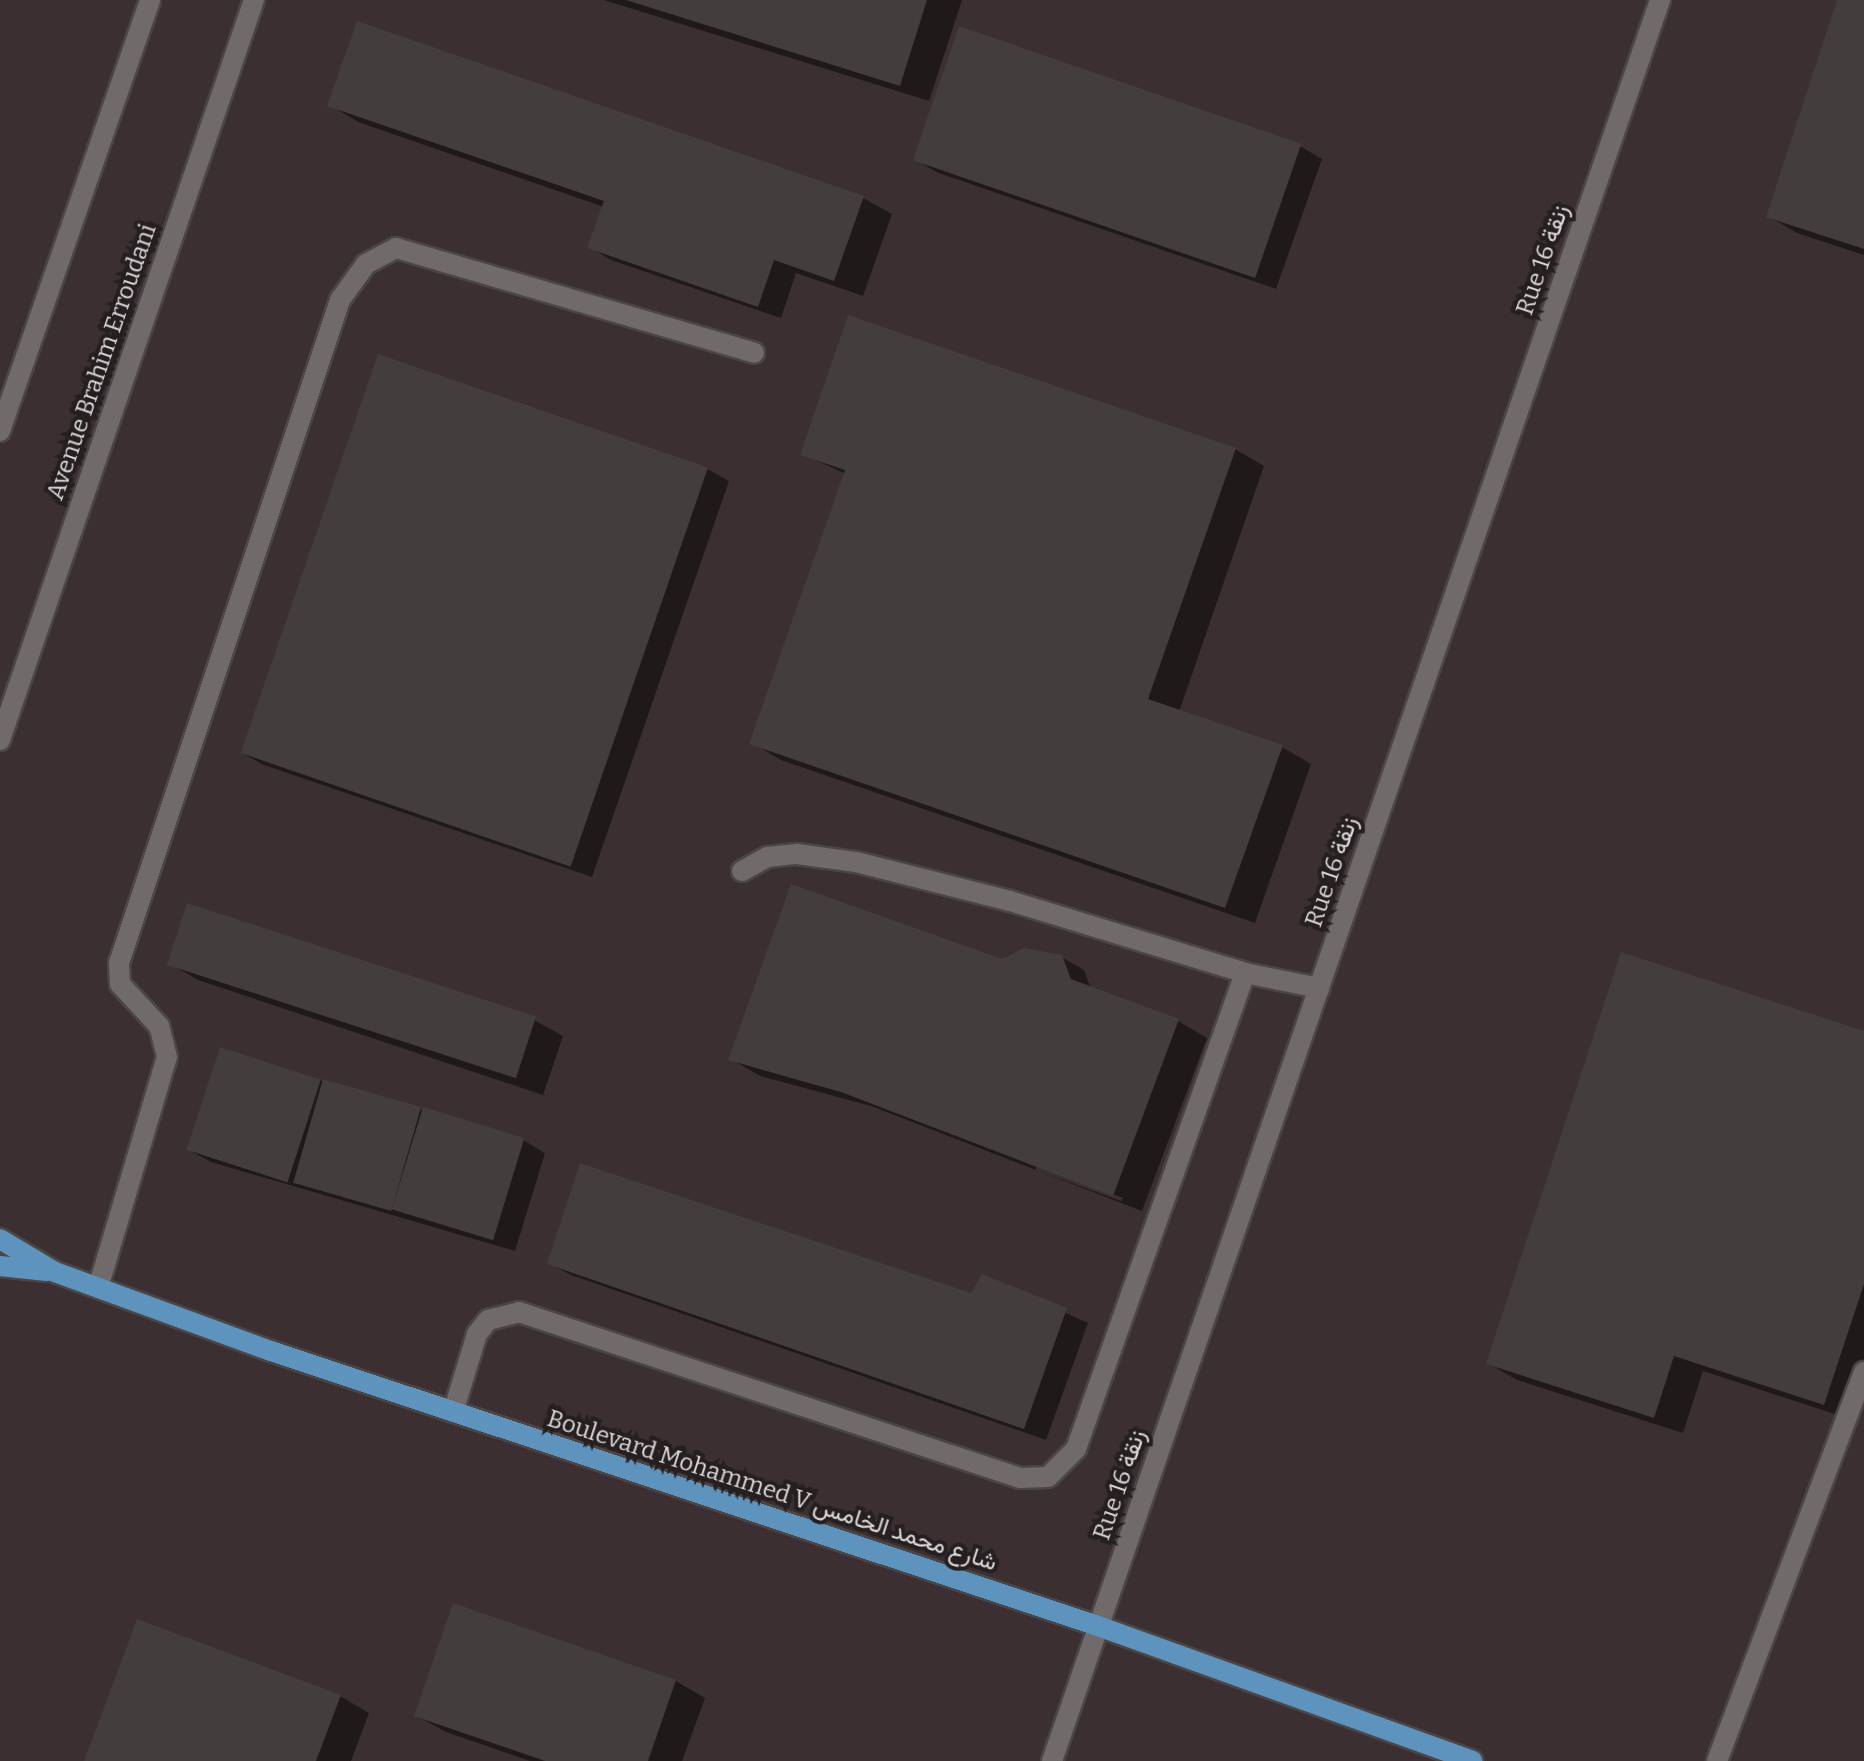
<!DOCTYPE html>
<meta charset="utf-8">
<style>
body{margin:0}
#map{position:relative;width:1864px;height:1761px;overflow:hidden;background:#2f292a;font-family:Bitter,Vazirmatn,serif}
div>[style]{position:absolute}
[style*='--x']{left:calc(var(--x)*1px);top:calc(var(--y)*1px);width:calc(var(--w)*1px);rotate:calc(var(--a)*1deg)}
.built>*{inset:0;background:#3c2f32;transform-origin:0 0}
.shadow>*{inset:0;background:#0007}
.building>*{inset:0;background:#433d3e;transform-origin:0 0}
.roads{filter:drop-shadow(2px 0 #4a4647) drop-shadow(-2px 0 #4a4647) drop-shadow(0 2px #4a4647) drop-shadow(0 -2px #4a4647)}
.minor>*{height:20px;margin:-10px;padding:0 10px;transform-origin:10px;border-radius:10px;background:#716a6b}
.major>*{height:20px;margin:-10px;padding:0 10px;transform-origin:10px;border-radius:10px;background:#5e93bd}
span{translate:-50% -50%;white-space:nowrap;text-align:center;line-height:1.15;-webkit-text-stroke:8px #251f20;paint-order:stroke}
.street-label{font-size:24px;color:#ddd9da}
</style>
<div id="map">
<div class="built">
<div style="left:0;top:0;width:1864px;height:1761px"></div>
</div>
<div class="shadow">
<div style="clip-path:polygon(604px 0,962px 0,929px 101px)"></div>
<div style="clip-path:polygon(1839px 0,1864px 0,1864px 255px,1797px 233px,1768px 216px)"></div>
<div style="clip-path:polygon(330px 105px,863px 198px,892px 214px,863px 296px,796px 273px,781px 318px,611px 260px,590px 247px,604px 207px,358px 122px)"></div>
<div style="clip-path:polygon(1300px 146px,1322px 159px,1276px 289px,936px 172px,915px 159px)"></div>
<div style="clip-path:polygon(1235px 449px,1264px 466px,1179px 712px,1282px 747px,1311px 764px,1255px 923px,781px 760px,752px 743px,846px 474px,802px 454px)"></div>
<div style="clip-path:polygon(707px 469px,729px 481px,592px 877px,264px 765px,242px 753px)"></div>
<div style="clip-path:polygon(evenodd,792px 887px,1002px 961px,1061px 957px,1084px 970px,1091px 989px,1178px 1021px,1207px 1038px,1142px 1211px,871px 1106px,760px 1076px,731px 1059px,792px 887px,1036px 1166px,1123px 1198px,1121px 1201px,1036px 1170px,1036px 1166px)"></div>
<div style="clip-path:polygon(169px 963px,534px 1020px,563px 1036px,543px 1095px,198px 980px)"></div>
<div style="clip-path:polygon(1864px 1033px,1864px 1388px,1853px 1420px,1703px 1371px,1683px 1433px,1517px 1380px,1488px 1363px)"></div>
<div style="clip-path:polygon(320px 1080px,523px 1140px,545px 1153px,515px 1251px,211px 1162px,189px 1150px)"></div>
<div style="clip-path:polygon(549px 1263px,971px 1295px,983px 1276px,1088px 1323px,1046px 1440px,571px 1275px)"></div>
<div style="clip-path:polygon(454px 1606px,676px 1681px,705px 1698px,682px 1761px,530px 1761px,446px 1732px,417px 1716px)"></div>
<div style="clip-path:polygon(340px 1696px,369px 1713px,351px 1761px,86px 1761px)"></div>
</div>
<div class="building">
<div style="clip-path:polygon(626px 0,927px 0,900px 86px)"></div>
<div style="clip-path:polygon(1837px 0,1864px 0,1864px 249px,1766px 217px)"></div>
<div style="clip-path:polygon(357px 21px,864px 196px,834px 281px,774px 260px,758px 307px,587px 248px,604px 201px,327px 106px)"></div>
<div style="left:959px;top:26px;width:362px;height:142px;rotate:19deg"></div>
<div style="clip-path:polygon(848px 315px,1236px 448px,1148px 699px,1283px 745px,1225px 908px,749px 744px,845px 470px,800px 455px)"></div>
<div style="left:378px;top:354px;width:349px;height:422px;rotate:19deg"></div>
<div style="clip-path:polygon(791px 884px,1002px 959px,1024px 948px,1062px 955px,1071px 979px,1179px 1019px,1113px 1196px,841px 1092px,728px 1060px)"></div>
<div style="left:187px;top:903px;width:367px;height:65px;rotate:18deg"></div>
<div style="clip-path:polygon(1621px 952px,1864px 1031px,1864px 1284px,1824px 1405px,1674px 1356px,1654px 1418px,1486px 1364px)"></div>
<div style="left:220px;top:1047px;width:106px;height:108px;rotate:18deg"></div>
<div style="left:323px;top:1079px;width:102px;height:108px;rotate:16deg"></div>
<div style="left:423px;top:1107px;width:106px;height:107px;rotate:17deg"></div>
<div style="clip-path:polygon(580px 1163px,971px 1293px,982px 1274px,1067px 1308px,1024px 1429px,547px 1264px)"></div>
<div style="clip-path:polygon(453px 1603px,676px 1680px,648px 1761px,545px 1761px,414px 1716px)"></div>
<div style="clip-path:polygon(137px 1619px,341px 1695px,316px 1761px,84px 1761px)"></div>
</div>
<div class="roads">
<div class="minor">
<div style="--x:0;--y:431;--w:456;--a:-70.8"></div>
<div style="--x:0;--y:740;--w:782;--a:-71.06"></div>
<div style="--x:742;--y:871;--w:29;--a:-29"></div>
<div style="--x:767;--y:857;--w:30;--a:-6"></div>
<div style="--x:797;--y:854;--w:60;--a:7.7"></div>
<div style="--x:856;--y:862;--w:159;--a:14.2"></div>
<div style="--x:1010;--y:901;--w:246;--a:17"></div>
<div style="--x:1245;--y:973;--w:76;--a:11.5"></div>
<div style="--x:98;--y:1288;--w:241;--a:-73.4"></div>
<div style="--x:167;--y:1057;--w:32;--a:-104"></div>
<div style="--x:159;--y:1026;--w:57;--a:-132.9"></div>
<div style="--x:120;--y:984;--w:21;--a:-93"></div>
<div style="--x:119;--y:963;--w:699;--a:-71.57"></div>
<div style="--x:340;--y:300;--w:44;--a:-54.2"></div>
<div style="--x:366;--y:264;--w:34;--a:-28"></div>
<div style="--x:396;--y:248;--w:373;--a:16.3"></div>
<div style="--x:453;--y:1412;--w:82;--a:-72.9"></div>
<div style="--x:477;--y:1334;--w:18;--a:-52"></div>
<div style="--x:488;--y:1320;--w:32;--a:-14"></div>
<div style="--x:519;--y:1312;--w:528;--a:18.33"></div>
<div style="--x:1020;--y:1478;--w:28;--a:-2"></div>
<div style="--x:1048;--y:1477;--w:40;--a:-45"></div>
<div style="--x:1076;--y:1449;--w:505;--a:-70.45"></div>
<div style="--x:1052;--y:1761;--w:1863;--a:-70.95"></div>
<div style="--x:1717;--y:1761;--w:416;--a:-69.3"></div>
</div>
<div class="major">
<div style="--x:0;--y:1239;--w:64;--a:31"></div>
<div style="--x:55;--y:1272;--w:230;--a:20.1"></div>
<div style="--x:271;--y:1351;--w:872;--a:18.39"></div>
<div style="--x:1098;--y:1626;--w:398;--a:19.8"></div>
<div style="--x:0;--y:1266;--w:47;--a:6.1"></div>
</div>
</div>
<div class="street-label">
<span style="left:1543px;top:260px;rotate:-71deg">Rue 16 زنقة</span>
<span style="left:102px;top:362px;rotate:-71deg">Avenue Brahim Erroudani</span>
<span style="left:1332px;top:872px;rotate:-71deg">Rue 16 زنقة</span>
<span style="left:1120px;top:1485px;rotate:-71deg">Rue 16 زنقة</span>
<span style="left:772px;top:1491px;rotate:18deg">Boulevard Mohammed V شارع محمد الخامس</span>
</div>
</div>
